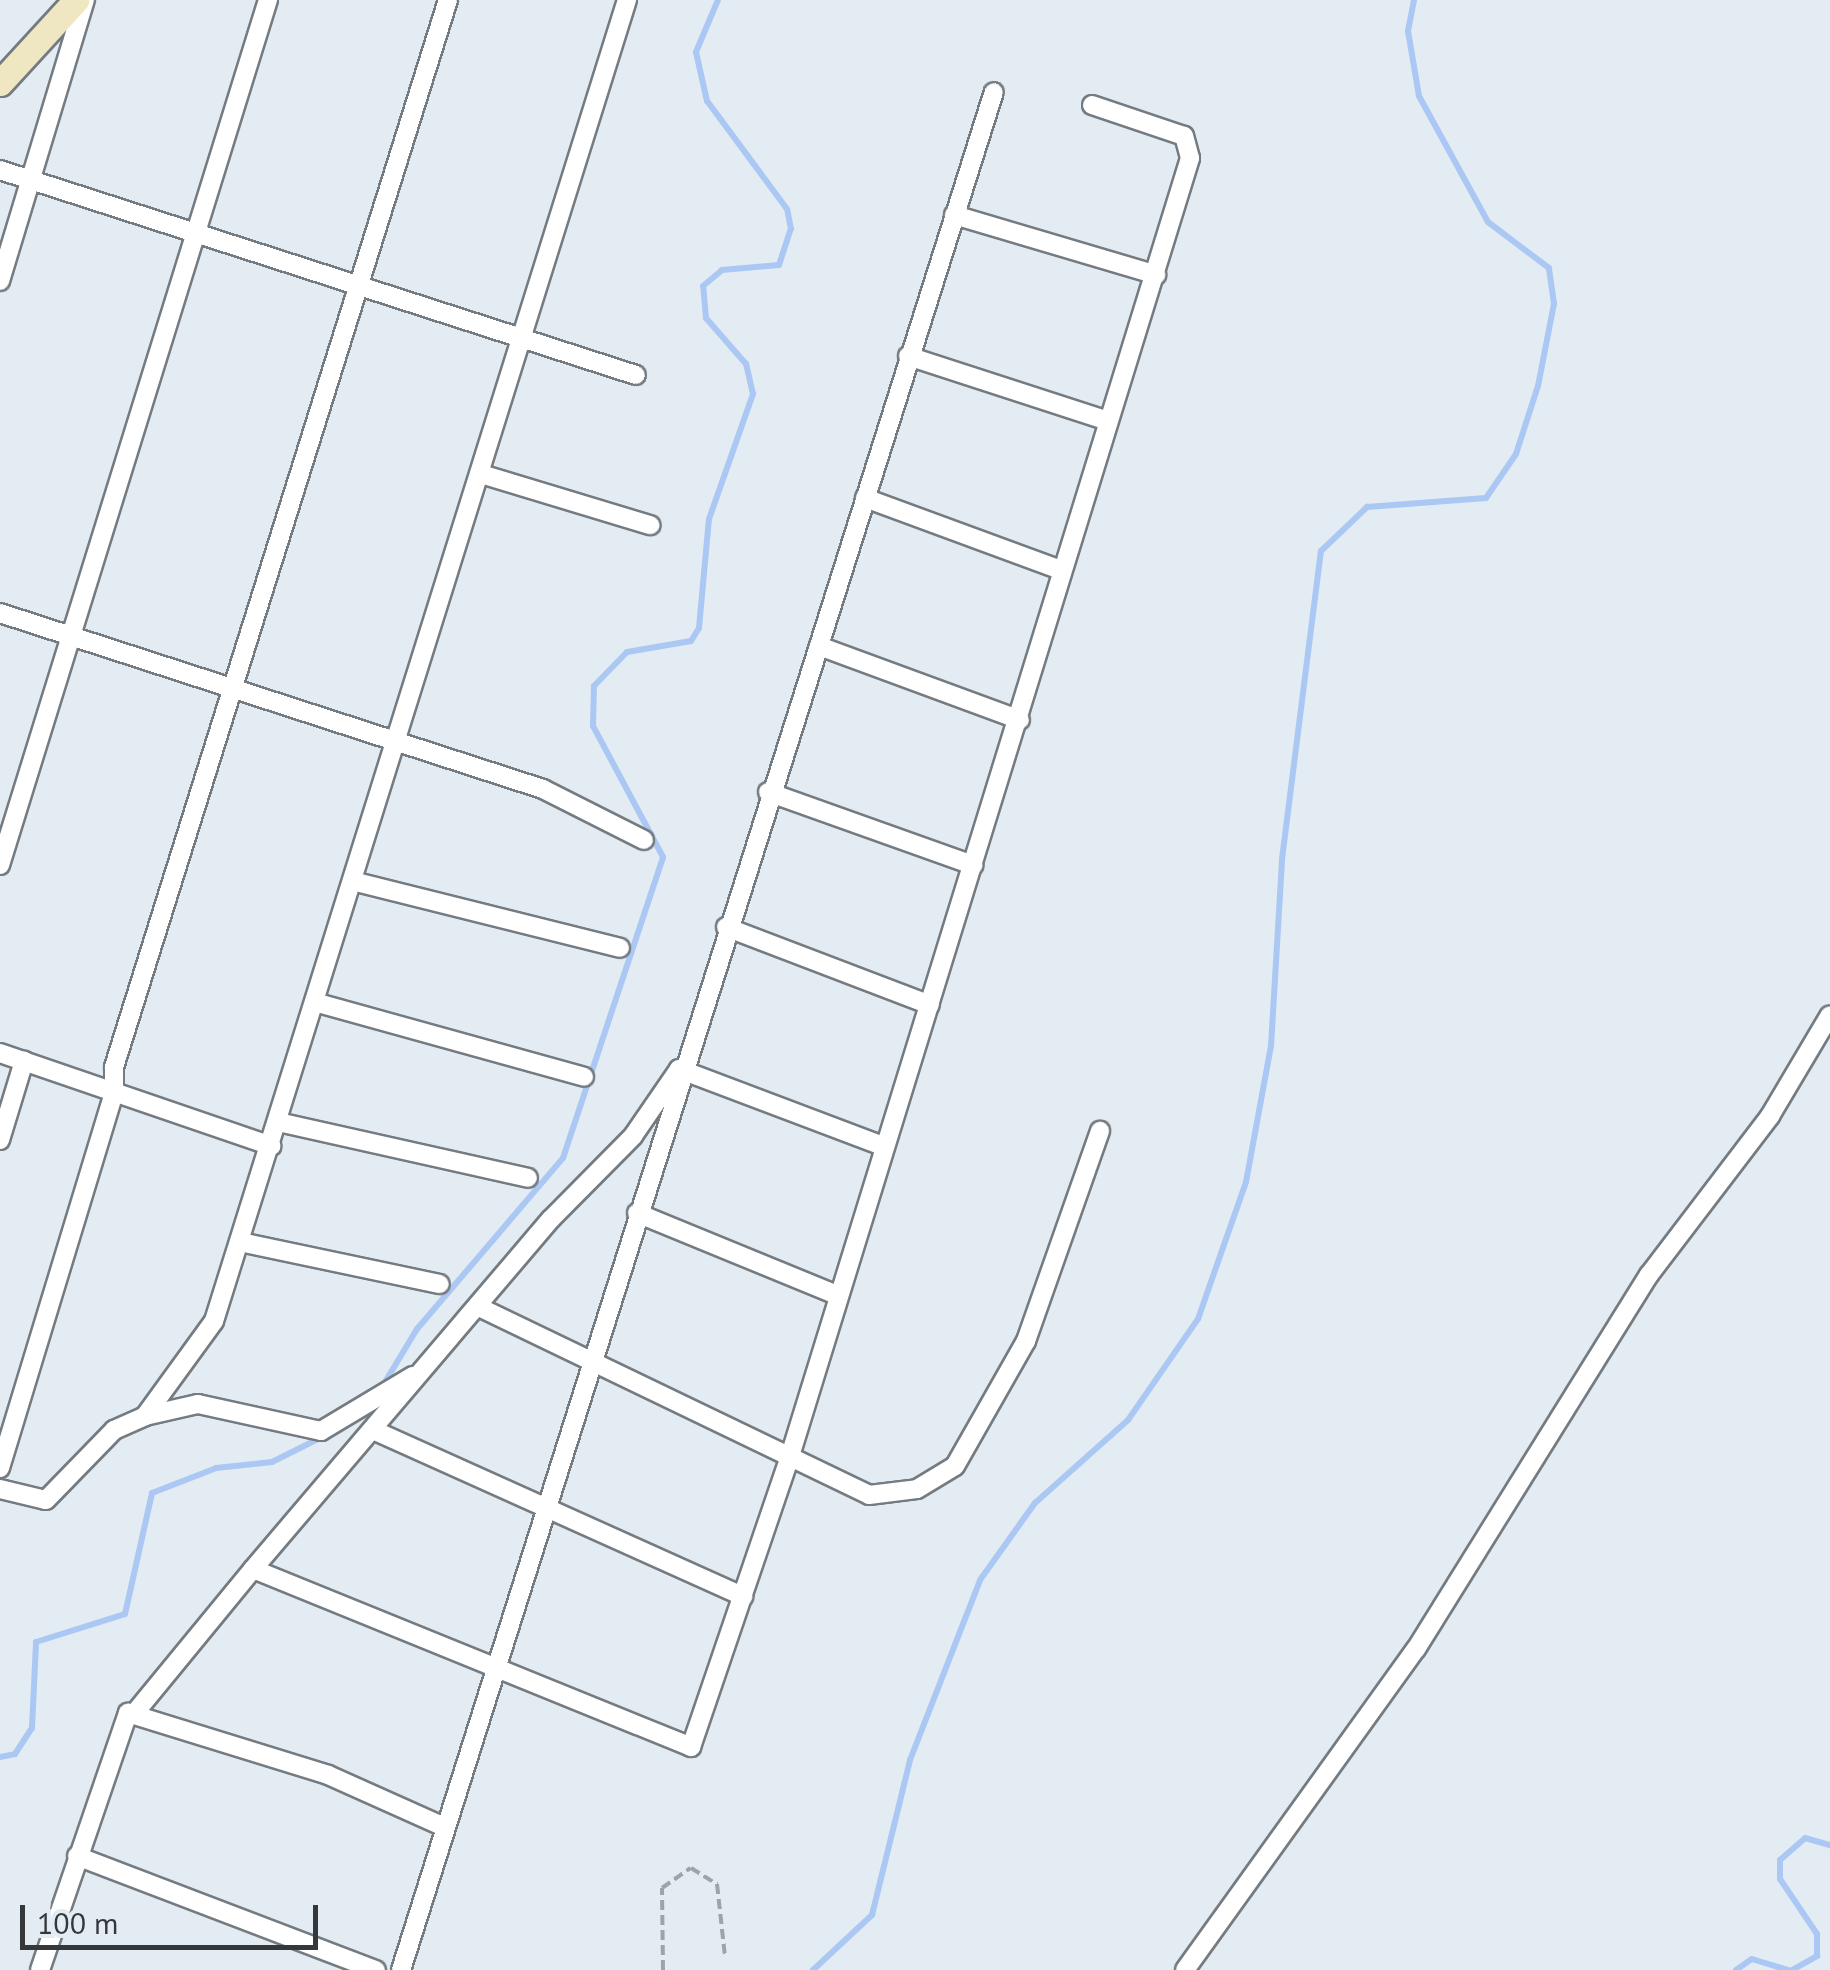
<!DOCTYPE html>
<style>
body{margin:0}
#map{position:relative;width:1830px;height:1970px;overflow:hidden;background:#e4ecf3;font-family:"PT Sans",sans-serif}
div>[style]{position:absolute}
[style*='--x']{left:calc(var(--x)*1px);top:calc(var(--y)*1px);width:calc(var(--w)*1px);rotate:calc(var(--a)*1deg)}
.stream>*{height:6px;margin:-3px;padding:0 3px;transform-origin:3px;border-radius:3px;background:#abc7f3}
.path>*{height:4px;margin-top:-2px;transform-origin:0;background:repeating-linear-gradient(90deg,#9da3a8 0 10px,transparent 0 15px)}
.roads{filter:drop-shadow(2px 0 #747b81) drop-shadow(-2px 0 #747b81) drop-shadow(0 2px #747b81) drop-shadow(0 -2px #747b81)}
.street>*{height:18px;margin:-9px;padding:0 9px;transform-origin:9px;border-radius:9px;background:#fff}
.secondary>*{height:25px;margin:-12.5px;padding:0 12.5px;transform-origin:12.5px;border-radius:12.5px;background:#efe6c2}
span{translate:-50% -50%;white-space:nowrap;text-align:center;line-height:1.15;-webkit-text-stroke:9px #e4ecf3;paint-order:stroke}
.scale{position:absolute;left:20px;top:1905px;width:298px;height:45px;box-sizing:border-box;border:5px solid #35383b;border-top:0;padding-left:12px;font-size:30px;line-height:35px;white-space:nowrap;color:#35383b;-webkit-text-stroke:8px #e4ecf3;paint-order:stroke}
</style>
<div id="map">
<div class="stream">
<div style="--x:382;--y:1387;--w:68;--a:-58.9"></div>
<div style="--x:417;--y:1329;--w:225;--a:-49.5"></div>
<div style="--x:563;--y:1158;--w:317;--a:-71.6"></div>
<div style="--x:663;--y:857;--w:149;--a:-118.1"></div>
<div style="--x:593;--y:726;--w:40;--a:-88.6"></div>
<div style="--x:594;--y:686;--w:47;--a:-45.9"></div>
<div style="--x:627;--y:652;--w:65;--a:-9.8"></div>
<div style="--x:691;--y:641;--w:15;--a:-58"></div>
<div style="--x:699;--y:628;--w:109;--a:-84.8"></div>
<div style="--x:709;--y:519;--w:133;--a:-70.6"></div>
<div style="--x:753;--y:394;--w:31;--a:-103"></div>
<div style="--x:746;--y:364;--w:61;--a:-131"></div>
<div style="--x:706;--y:318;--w:32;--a:-95"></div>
<div style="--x:703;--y:286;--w:25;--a:-40"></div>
<div style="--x:722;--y:270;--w:57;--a:-5"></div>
<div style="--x:779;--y:265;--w:38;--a:-72"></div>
<div style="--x:791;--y:229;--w:20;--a:-101"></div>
<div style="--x:787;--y:209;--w:134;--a:-126.5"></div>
<div style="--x:707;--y:101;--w:50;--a:-102.7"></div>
<div style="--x:696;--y:52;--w:56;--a:-67.1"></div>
<div style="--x:0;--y:1757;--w:15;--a:-11"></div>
<div style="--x:15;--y:1754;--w:31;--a:-57"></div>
<div style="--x:32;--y:1728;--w:86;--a:-87.3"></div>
<div style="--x:36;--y:1642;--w:93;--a:-17.5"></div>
<div style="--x:125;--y:1614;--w:124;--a:-77.4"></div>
<div style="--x:152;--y:1493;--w:69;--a:-21.3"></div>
<div style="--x:216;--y:1468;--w:56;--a:-6.1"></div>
<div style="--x:272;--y:1462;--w:83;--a:-26.6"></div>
<div style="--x:813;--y:1970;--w:81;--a:-43"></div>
<div style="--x:872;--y:1915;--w:160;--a:-76.2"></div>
<div style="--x:910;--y:1760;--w:193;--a:-68.7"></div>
<div style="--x:980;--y:1580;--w:95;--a:-54.5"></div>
<div style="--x:1035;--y:1503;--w:125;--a:-41.7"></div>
<div style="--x:1128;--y:1420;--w:123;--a:-55.3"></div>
<div style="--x:1198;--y:1319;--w:145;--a:-70.7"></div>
<div style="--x:1246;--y:1182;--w:138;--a:-79.6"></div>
<div style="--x:1271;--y:1046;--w:187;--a:-86.6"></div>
<div style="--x:1282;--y:859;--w:310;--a:-82.8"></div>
<div style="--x:1321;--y:551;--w:64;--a:-43.7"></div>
<div style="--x:1367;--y:507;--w:119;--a:-4.3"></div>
<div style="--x:1486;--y:498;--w:53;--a:-55.7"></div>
<div style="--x:1516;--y:454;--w:71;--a:-72.1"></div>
<div style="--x:1538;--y:386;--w:84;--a:-79"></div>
<div style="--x:1554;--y:304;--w:36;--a:-98"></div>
<div style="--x:1549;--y:268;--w:76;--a:-143"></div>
<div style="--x:1488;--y:222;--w:144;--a:-118.7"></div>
<div style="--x:1419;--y:96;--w:66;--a:-99.6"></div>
<div style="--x:1408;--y:31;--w:32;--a:-79"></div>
<div style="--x:1736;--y:1970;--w:19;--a:-35"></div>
<div style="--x:1752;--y:1959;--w:38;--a:17"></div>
<div style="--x:1792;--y:1970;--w:29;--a:-29"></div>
<div style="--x:1817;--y:1956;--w:22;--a:-90"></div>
<div style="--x:1817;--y:1934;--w:66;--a:-123.9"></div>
<div style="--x:1780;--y:1879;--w:19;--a:-90"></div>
<div style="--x:1780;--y:1860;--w:33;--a:-41"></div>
<div style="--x:1805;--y:1838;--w:26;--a:16"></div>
</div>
<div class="path">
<div style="--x:663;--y:1970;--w:82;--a:-90.7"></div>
<div style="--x:662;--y:1888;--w:35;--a:-35"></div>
<div style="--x:691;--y:1868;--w:31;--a:32"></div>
<div style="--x:717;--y:1884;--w:72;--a:83.7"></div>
</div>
<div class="roads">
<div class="street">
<div style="--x:0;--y:170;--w:668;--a:17.87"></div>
<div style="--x:954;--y:215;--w:211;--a:16.5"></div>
<div style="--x:0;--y:281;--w:294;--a:-73.2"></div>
<div style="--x:908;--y:356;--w:210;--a:18"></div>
<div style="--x:481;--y:474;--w:177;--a:16.8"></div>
<div style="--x:865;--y:498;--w:209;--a:20.2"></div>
<div style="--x:0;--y:613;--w:571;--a:17.96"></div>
<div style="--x:543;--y:789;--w:113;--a:26.8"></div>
<div style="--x:819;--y:646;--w:214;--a:20.2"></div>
<div style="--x:768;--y:792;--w:218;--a:19.6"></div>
<div style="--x:0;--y:865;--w:906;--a:-72.79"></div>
<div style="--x:356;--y:882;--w:272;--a:14"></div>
<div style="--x:726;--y:927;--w:218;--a:20.9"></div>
<div style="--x:318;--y:1003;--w:276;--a:15.5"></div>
<div style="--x:0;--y:1053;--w:287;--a:18.9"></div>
<div style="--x:278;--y:1122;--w:256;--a:12.6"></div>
<div style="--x:0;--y:1140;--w:83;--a:-73.1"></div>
<div style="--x:637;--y:1213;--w:216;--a:22.3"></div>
<div style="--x:240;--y:1242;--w:204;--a:11.9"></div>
<div style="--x:483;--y:1309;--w:428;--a:25.7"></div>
<div style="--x:869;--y:1495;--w:48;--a:-7.1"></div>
<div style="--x:917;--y:1489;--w:44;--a:-31.2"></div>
<div style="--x:955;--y:1466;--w:144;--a:-60.4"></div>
<div style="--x:1026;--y:1341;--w:223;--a:-70.6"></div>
<div style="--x:145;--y:1416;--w:54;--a:-12.8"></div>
<div style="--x:198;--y:1404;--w:126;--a:12.4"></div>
<div style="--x:321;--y:1431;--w:107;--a:-30.9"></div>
<div style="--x:373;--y:1430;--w:406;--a:24.2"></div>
<div style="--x:0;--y:1468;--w:392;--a:-73.1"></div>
<div style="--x:114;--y:1093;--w:26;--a:-90"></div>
<div style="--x:114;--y:1067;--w:1118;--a:-72.62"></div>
<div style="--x:0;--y:1489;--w:47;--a:13.4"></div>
<div style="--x:46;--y:1500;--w:98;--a:-45.8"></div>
<div style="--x:114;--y:1430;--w:34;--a:-24"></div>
<div style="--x:145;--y:1416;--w:117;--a:-54"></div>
<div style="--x:214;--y:1321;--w:1384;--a:-72.64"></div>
<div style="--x:253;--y:1569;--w:460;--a:-49.6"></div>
<div style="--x:551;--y:1219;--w:117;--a:-45.3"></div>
<div style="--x:633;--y:1136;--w:81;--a:-55.5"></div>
<div style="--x:679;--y:1069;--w:220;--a:20.7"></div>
<div style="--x:138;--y:1709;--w:181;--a:-50.6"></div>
<div style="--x:253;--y:1569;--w:473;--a:22.1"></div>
<div style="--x:691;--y:1747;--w:307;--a:-71.2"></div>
<div style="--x:790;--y:1456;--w:1358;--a:-72.87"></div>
<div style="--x:1190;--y:158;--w:23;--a:-105"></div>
<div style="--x:1184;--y:136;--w:97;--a:-161.4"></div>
<div style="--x:77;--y:1856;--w:320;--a:20.9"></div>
<div style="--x:40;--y:1970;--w:272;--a:-71.1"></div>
<div style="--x:128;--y:1713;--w:209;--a:17.2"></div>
<div style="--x:328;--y:1775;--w:127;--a:24.1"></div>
<div style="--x:401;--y:1970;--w:1969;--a:-72.48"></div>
<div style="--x:1185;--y:1970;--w:395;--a:-54.3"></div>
<div style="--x:1416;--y:1649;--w:441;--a:-58.1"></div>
<div style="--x:1649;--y:1275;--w:200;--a:-52.7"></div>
<div style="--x:1770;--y:1116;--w:117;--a:-59.3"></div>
</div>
<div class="secondary">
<div style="--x:0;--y:83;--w:113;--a:-47.5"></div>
</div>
</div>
<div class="scale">100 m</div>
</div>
